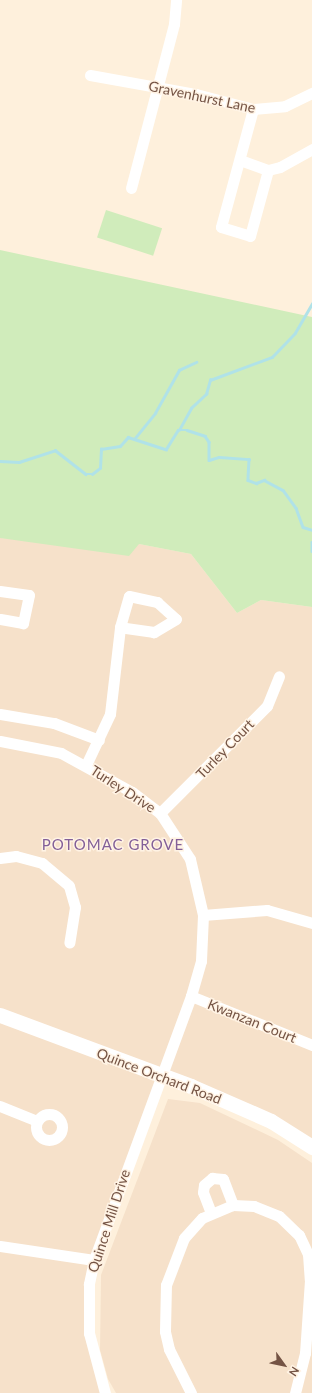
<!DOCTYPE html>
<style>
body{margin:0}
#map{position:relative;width:312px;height:1393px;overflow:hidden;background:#fef0dc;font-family:Lato,sans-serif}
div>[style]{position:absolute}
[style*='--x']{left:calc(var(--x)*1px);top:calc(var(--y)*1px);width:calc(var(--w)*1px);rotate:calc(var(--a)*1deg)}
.residential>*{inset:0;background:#f6e1ca}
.green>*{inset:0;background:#d0ecbb;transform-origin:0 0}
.stream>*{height:2.5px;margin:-1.25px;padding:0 1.25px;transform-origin:1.25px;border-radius:1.25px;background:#b0e2e8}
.street>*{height:11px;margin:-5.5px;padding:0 5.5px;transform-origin:5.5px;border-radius:5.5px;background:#fff}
.street>.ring{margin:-5.5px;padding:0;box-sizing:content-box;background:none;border:11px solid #fff;border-radius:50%}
.secondary>*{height:15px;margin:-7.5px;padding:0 7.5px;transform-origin:7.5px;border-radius:7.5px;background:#fff}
span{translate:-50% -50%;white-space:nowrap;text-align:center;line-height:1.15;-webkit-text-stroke:3px #fff3e4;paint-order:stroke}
.street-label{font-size:14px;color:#745344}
.neighbourhood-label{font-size:15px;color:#835f98;letter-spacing:1px}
.north{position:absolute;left:264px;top:1345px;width:40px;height:40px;-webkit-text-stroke:3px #fff3e4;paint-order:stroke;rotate:123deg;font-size:11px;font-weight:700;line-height:16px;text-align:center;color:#745344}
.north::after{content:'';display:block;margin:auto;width:14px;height:18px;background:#745344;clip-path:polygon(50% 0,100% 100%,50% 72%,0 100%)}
</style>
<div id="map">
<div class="residential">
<div style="clip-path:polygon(0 538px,139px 544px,191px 554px,237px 613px,261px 600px,312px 607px,312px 1147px,160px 1077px,94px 1260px,88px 1309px,105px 1393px,0 1393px)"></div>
<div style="clip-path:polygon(168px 1099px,200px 1103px,278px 1140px,312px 1163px,312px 1393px,116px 1393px,108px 1379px,100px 1350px,101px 1275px)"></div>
</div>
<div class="green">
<div style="left:106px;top:210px;width:59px;height:29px;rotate:18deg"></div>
<div style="clip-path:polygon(0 250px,312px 317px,312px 607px,261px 600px,237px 613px,191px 554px,139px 544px,129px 556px,0 538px)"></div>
</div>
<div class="stream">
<div style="--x:179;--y:430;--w:25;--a:-61"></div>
<div style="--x:191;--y:408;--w:21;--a:-43"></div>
<div style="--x:206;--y:394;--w:15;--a:-74"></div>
<div style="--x:210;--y:380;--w:66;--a:-20.4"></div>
<div style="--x:272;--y:357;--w:33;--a:-46"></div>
<div style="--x:295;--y:333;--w:34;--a:-60"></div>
<div style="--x:135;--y:438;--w:32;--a:-51"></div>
<div style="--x:155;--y:413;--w:49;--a:-60.8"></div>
<div style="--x:179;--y:370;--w:19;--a:-25"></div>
<div style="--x:0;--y:461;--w:19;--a:3"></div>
<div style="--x:19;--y:462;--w:38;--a:-18"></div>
<div style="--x:55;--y:450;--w:39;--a:38"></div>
<div style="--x:86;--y:474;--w:6;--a:0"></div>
<div style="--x:92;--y:474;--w:10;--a:-37"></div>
<div style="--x:100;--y:468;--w:19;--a:-87"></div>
<div style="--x:101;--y:449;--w:19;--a:-9"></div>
<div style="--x:120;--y:446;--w:12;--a:-48"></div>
<div style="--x:128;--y:437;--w:40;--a:18"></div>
<div style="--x:166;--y:449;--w:22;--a:-58"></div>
<div style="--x:178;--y:430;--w:9;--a:0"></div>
<div style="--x:187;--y:430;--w:19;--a:18"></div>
<div style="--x:205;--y:436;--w:7;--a:56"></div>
<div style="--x:209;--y:442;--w:18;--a:90"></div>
<div style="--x:209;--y:460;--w:10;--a:-17"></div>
<div style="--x:219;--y:457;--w:30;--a:4"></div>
<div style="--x:249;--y:459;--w:21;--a:93"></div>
<div style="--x:248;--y:480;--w:9;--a:21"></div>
<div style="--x:256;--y:483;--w:9;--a:-21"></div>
<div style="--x:264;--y:480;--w:21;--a:28"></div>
<div style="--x:283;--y:490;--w:22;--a:54"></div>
<div style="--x:296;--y:508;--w:20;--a:70"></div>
<div style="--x:303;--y:527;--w:9;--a:18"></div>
<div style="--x:312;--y:542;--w:9;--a:90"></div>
</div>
<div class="street">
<div style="--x:90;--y:75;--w:108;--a:10.2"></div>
<div style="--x:196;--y:94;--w:59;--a:14.7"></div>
<div style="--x:253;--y:109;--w:32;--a:-5"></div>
<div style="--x:285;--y:106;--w:30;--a:-26"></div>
<div style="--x:253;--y:109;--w:122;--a:105.2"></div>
<div style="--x:221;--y:227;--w:30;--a:17"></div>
<div style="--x:250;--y:236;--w:68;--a:-74.7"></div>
<div style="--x:240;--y:160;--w:30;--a:20"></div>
<div style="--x:268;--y:170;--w:12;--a:-14"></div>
<div style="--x:280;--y:167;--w:37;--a:-29"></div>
<div style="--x:131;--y:188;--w:170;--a:-75.3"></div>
<div style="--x:174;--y:24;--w:24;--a:-85"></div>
<div style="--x:0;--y:591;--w:29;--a:8"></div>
<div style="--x:29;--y:595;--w:29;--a:102"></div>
<div style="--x:23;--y:623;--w:23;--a:-170"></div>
<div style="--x:0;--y:714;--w:55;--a:9.5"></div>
<div style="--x:54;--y:723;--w:48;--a:20.7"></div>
<div style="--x:0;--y:741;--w:62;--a:11.1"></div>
<div style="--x:61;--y:753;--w:81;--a:28.8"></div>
<div style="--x:132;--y:792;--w:35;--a:37"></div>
<div style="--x:160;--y:813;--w:55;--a:56.9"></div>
<div style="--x:190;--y:859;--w:57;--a:76.9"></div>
<div style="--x:203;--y:915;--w:46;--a:92.5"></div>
<div style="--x:201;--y:961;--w:36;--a:106"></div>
<div style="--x:191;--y:996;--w:281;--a:110.2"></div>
<div style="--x:94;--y:1260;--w:25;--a:102"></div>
<div style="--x:89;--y:1284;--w:49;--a:90"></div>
<div style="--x:89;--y:1333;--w:62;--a:75.1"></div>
<div style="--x:86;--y:765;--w:56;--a:-64.8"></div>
<div style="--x:110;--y:714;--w:88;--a:-83.4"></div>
<div style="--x:120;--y:627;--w:32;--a:-74"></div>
<div style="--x:129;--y:596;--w:29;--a:12"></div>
<div style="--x:157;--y:602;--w:25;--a:42"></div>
<div style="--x:176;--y:619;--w:26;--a:149"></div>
<div style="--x:154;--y:632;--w:34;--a:-172"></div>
<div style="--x:160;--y:813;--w:151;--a:-45"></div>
<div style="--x:267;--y:706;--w:32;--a:-68"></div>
<div style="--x:0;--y:858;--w:16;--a:-7"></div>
<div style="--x:16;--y:856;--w:27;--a:15"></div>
<div style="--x:42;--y:863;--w:35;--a:40"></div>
<div style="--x:69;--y:886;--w:22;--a:74"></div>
<div style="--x:75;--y:907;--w:36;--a:99"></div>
<div style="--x:203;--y:915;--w:64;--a:-4.5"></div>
<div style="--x:267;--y:910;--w:47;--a:16.1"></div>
<div style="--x:191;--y:996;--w:131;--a:22"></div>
<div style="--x:0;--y:1106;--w:40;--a:22"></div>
<div class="ring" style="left:36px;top:1114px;width:15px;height:15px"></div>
<div style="--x:211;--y:1213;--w:22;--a:-111"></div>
<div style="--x:203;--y:1192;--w:7;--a:-82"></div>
<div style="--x:204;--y:1185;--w:11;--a:-41"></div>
<div style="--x:212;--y:1178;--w:11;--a:5"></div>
<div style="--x:223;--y:1179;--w:28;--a:69"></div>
<div style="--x:0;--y:1246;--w:95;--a:8.5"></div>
<div style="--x:191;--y:1393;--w:49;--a:-116.6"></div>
<div style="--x:169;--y:1349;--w:18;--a:-103"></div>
<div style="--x:165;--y:1331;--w:46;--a:-88.8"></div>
<div style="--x:166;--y:1285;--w:50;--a:-69"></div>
<div style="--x:184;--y:1238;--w:27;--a:-48"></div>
<div style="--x:202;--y:1218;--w:34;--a:-23"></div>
<div style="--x:233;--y:1205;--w:21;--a:3"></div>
<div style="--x:254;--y:1206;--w:27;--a:22"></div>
<div style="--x:279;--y:1216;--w:28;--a:44"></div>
<div style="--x:299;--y:1235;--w:21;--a:65"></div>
<div style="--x:308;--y:1254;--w:26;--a:86"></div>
<div style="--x:310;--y:1280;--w:73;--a:93.9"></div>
<div style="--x:305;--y:1353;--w:41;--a:104"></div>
</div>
<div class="secondary">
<div style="--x:0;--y:1015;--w:204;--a:20.4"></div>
<div style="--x:191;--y:1086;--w:87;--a:23.6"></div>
<div style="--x:271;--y:1121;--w:49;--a:32.4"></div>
</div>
<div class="street-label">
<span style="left:202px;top:97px;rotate:12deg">Gravenhurst Lane</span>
<span style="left:225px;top:749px;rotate:-46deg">Turley Court</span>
<span style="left:123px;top:789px;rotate:33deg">Turley Drive</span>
<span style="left:252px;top:1021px;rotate:22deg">Kwanzan Court</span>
<span style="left:159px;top:1076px;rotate:21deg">Quince Orchard Road</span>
<span style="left:109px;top:1221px;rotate:-72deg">Quince Mill Drive</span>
</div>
<div class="neighbourhood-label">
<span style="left:113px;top:845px">POTOMAC GROVE</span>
</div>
<div class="north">N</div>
</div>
